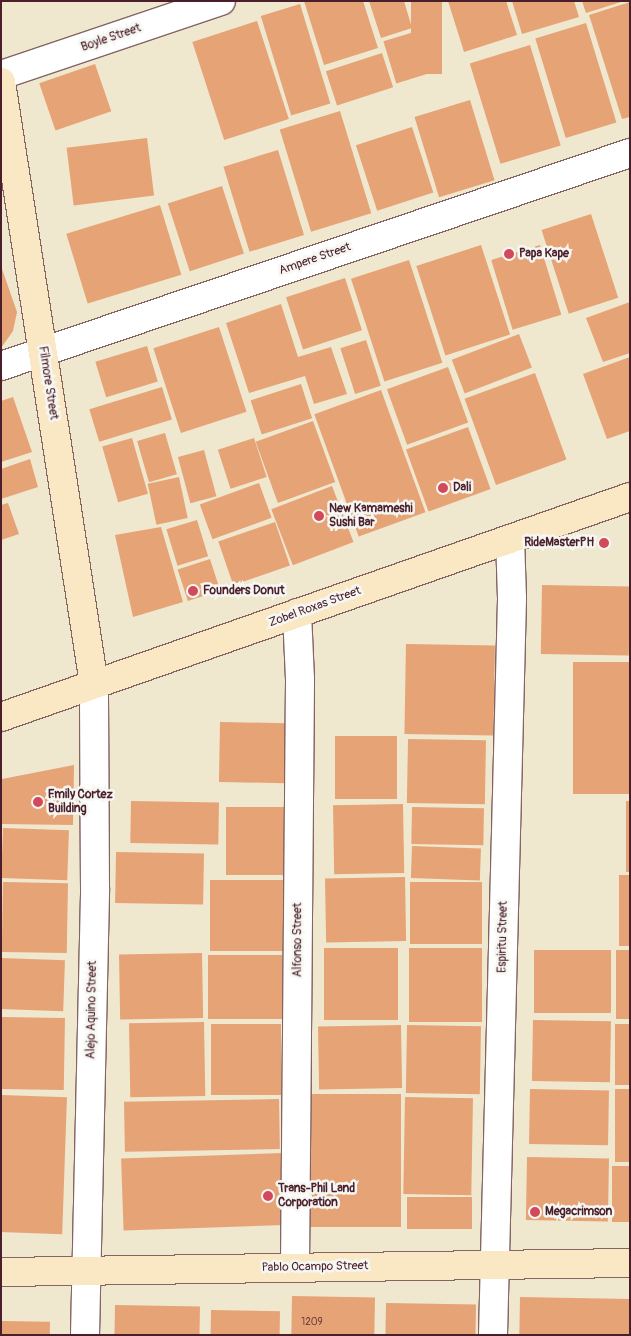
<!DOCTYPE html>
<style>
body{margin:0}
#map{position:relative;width:631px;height:1336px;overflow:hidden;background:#f0e7cf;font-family:Pangolin,sans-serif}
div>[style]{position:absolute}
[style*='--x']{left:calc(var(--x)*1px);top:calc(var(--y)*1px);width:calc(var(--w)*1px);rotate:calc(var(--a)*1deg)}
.building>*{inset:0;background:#e5a376;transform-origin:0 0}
.roads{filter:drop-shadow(1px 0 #846564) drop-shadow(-1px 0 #846564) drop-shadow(0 1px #846564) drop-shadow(0 -1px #846564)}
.street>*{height:28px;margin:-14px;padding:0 14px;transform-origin:14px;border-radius:14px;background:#fff}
.secondary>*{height:28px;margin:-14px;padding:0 14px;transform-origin:14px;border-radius:14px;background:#fae7c3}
.dots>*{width:14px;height:14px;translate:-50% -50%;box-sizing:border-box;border:2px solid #f6f6f2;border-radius:50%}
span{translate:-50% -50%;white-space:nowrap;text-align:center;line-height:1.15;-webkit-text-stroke:5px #f6f6f2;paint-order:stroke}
.number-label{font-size:10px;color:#71403e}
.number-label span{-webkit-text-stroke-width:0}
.street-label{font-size:12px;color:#4a1f2b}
.poi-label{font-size:12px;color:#4a1f2b;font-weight:700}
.left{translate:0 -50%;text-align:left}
.right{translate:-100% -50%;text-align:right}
.frame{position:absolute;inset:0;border:2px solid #4a1f2b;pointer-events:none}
</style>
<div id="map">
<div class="building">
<div style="clip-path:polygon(304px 1px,363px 1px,378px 48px,324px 65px)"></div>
<div style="clip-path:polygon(369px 1px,404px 1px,412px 28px,381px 38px)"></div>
<div style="left:411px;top:1px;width:31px;height:73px"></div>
<div style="clip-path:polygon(448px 1px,506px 1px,517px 35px,464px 52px)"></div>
<div style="clip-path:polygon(512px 1px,574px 1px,579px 17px,522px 34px)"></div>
<div style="clip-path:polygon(582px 1px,621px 1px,621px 2px,586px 13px)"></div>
<div style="clip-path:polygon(630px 2px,630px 117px,622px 119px,589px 15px)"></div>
<div style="left:300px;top:4px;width:104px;height:41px;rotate:73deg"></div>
<div style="left:257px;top:21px;width:103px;height:68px;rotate:72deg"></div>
<div style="left:586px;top:23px;width:104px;height:53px;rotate:73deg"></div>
<div style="left:414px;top:32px;width:44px;height:32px;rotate:73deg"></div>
<div style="left:530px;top:45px;width:105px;height:63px;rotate:73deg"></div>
<div style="left:382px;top:53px;width:36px;height:59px;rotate:72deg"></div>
<div style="left:95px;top:64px;width:50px;height:59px;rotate:71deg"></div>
<div style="left:470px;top:100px;width:84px;height:58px;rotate:73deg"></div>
<div style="left:340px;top:111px;width:107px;height:63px;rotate:73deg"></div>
<div style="left:412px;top:127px;width:69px;height:59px;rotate:72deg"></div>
<div style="left:147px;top:138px;width:58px;height:81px;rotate:83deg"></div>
<div style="left:278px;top:150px;width:89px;height:57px;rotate:73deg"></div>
<div style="left:222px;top:186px;width:71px;height:57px;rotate:72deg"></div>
<div style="left:160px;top:205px;width:73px;height:98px;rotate:73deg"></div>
<div style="left:591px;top:214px;width:88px;height:52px;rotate:72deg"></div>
<div style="left:481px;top:245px;width:94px;height:68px;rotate:72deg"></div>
<div style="left:540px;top:245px;width:73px;height:51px;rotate:73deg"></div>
<div style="left:409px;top:260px;width:108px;height:61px;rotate:72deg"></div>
<div style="clip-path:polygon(2px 269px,17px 312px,13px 331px,1px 348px)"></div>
<div style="left:345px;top:278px;width:55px;height:62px;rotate:72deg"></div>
<div style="clip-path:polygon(630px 302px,630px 353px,603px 362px,586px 318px)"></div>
<div style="clip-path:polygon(281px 304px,298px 357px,331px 347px,347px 394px,314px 404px,305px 376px,249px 393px,226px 323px)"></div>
<div style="left:219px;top:327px;width:89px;height:69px;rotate:72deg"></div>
<div style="left:519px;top:334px;width:36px;height:72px;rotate:69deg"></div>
<div style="left:366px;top:340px;width:48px;height:27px;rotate:72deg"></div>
<div style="left:147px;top:346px;width:37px;height:54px;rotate:73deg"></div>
<div style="clip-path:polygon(630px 357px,630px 431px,607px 439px,583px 374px)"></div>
<div style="left:448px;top:367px;width:59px;height:65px;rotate:70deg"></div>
<div style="left:535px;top:373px;width:92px;height:75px;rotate:70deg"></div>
<div style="left:301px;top:384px;width:36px;height:53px;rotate:72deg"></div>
<div style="left:162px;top:387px;width:34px;height:76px;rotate:73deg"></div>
<div style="left:381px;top:390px;width:130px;height:71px;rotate:70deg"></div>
<div style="clip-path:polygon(13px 397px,32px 452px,1px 462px,1px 401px)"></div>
<div style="left:313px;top:421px;width:65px;height:61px;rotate:70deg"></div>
<div style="left:468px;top:427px;width:66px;height:66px;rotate:70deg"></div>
<div style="left:165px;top:433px;width:43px;height:29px;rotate:74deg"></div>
<div style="left:132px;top:438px;width:58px;height:31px;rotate:74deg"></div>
<div style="left:254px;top:438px;width:41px;height:38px;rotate:72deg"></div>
<div style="left:204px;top:450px;width:48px;height:27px;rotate:75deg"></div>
<div style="clip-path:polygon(30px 459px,38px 487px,1px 499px,1px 469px)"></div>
<div style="left:179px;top:477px;width:42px;height:32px;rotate:78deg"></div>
<div style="left:259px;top:483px;width:37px;height:63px;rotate:70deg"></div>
<div style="left:332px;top:486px;width:60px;height:65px;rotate:69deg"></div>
<div style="clip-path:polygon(8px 503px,19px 534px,1px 540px,1px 505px)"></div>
<div style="left:197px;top:520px;width:38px;height:32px;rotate:73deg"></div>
<div style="left:275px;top:522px;width:46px;height:60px;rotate:71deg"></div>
<div style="clip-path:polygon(161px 527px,183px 602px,133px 617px,115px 535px)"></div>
<div style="left:210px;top:559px;width:33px;height:34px;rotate:72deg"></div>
<div style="left:542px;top:585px;width:88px;height:69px;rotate:1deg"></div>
<div style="left:406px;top:644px;width:89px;height:90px;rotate:1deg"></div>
<div style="left:573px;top:662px;width:57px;height:132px"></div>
<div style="left:220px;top:722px;width:66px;height:60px;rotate:1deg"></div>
<div style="left:335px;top:736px;width:62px;height:63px"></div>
<div style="left:408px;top:739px;width:78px;height:64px;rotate:1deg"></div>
<div style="clip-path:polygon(74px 765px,73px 825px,2px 824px,2px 779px)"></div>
<div style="left:131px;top:801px;width:88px;height:42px;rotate:1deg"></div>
<div style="left:626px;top:801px;width:4px;height:71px"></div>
<div style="left:403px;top:804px;width:69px;height:70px;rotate:89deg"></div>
<div style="left:287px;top:807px;width:68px;height:61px;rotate:90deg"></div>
<div style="left:412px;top:807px;width:72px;height:37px;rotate:1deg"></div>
<div style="left:3px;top:828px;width:66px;height:50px;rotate:2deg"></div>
<div style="left:412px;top:846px;width:69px;height:32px;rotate:2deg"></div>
<div style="left:116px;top:852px;width:88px;height:51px;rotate:1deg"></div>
<div style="left:619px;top:875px;width:11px;height:71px"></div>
<div style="left:405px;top:877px;width:64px;height:80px;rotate:89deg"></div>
<div style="left:210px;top:880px;width:73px;height:71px"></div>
<div style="left:3px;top:882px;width:65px;height:70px;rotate:1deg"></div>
<div style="left:410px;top:882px;width:72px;height:62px"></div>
<div style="left:324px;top:948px;width:74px;height:72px"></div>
<div style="left:409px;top:948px;width:73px;height:74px"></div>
<div style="left:534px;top:950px;width:77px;height:63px"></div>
<div style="left:616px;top:950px;width:14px;height:69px"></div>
<div style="left:202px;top:953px;width:65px;height:83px;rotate:89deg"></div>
<div style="left:208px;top:955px;width:74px;height:64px"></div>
<div style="left:1px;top:958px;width:64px;height:51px;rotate:2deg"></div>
<div style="left:1px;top:1017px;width:64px;height:72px;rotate:1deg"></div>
<div style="left:533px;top:1020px;width:78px;height:61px;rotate:1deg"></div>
<div style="left:204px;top:1022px;width:74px;height:75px;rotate:89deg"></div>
<div style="left:281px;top:1024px;width:71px;height:70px;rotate:90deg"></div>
<div style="left:615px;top:1024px;width:15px;height:61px"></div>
<div style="left:401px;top:1025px;width:63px;height:83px;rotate:89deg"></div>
<div style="left:407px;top:1025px;width:74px;height:68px;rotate:1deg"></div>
<div style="left:530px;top:1089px;width:79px;height:55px;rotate:1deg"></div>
<div style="left:615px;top:1089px;width:15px;height:73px"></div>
<div style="left:310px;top:1094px;width:91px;height:133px"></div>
<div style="left:1px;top:1095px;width:66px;height:137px;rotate:2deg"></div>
<div style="left:405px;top:1097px;width:68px;height:97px;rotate:1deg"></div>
<div style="left:279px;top:1099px;width:50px;height:155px;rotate:89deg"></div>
<div style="left:282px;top:1153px;width:72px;height:161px;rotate:88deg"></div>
<div style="left:527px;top:1157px;width:82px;height:63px;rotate:1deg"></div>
<div style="left:612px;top:1166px;width:18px;height:56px"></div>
<div style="left:407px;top:1197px;width:65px;height:32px"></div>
<div style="left:292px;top:1296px;width:83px;height:39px;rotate:1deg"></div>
<div style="left:520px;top:1297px;width:110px;height:38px;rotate:1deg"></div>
<div style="left:386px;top:1303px;width:90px;height:32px;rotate:1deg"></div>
<div style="left:115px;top:1305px;width:85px;height:30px;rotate:1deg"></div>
<div style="left:211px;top:1310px;width:69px;height:25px;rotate:1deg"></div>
<div style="left:1px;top:1321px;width:49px;height:14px;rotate:1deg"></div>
</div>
<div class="roads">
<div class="street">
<div style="--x:1;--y:75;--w:232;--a:-18.6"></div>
<div style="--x:1;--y:366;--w:664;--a:-18.71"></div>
<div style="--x:295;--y:1267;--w:588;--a:-89.51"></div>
<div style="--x:300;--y:679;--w:66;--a:-92.6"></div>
<div style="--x:85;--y:1335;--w:447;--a:-88.7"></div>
<div style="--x:95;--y:888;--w:204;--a:-90.3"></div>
<div style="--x:493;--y:1335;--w:737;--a:-88.52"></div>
<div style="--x:512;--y:598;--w:59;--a:-91.9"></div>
</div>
<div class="secondary">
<div style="--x:1;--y:82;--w:609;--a:81.22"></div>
<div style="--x:1;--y:717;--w:666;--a:-19.28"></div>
<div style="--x:1;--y:1272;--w:629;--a:-0.82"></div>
</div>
</div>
<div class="dots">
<div style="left:509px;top:254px;background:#d1495b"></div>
<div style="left:443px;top:488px;background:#d1495b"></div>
<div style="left:319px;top:516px;background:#d1495b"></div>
<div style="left:604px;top:543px;background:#d1495b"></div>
<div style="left:193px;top:591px;background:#d1495b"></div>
<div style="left:38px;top:802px;background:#d1495b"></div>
<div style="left:268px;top:1196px;background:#d1495b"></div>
<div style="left:535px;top:1212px;background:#d1495b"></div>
</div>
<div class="number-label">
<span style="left:312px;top:1323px">1209</span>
</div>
<div class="street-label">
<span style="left:111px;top:38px;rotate:-19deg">Boyle Street</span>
<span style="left:315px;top:259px;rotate:-19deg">Ampere Street</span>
<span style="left:48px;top:383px;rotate:81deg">Filmore Street</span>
<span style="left:315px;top:607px;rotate:-20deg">Zobel Roxas Street</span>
<span style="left:503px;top:937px;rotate:-89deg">Espiritu Street</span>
<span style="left:298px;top:940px;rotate:-90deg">Alfonso Street</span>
<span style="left:92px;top:1010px;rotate:-89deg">Alejo Aquino Street</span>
<span style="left:315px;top:1267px;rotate:-1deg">Pablo Ocampo Street</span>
</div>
<div class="poi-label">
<span class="left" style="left:519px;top:254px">Papa Kape</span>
<span class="left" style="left:453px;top:488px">Dali</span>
<span class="left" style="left:329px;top:516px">New Kamameshi<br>Sushi Bar</span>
<span class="right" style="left:594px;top:543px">RideMasterPH</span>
<span class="left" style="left:203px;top:591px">Founders Donut</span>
<span class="left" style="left:48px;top:802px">Emily Cortez<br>Building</span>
<span class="left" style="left:278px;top:1196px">Trans-Phil Land<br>Corporation</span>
<span class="left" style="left:545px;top:1212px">Megacrimson</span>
</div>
<div class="frame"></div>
</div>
